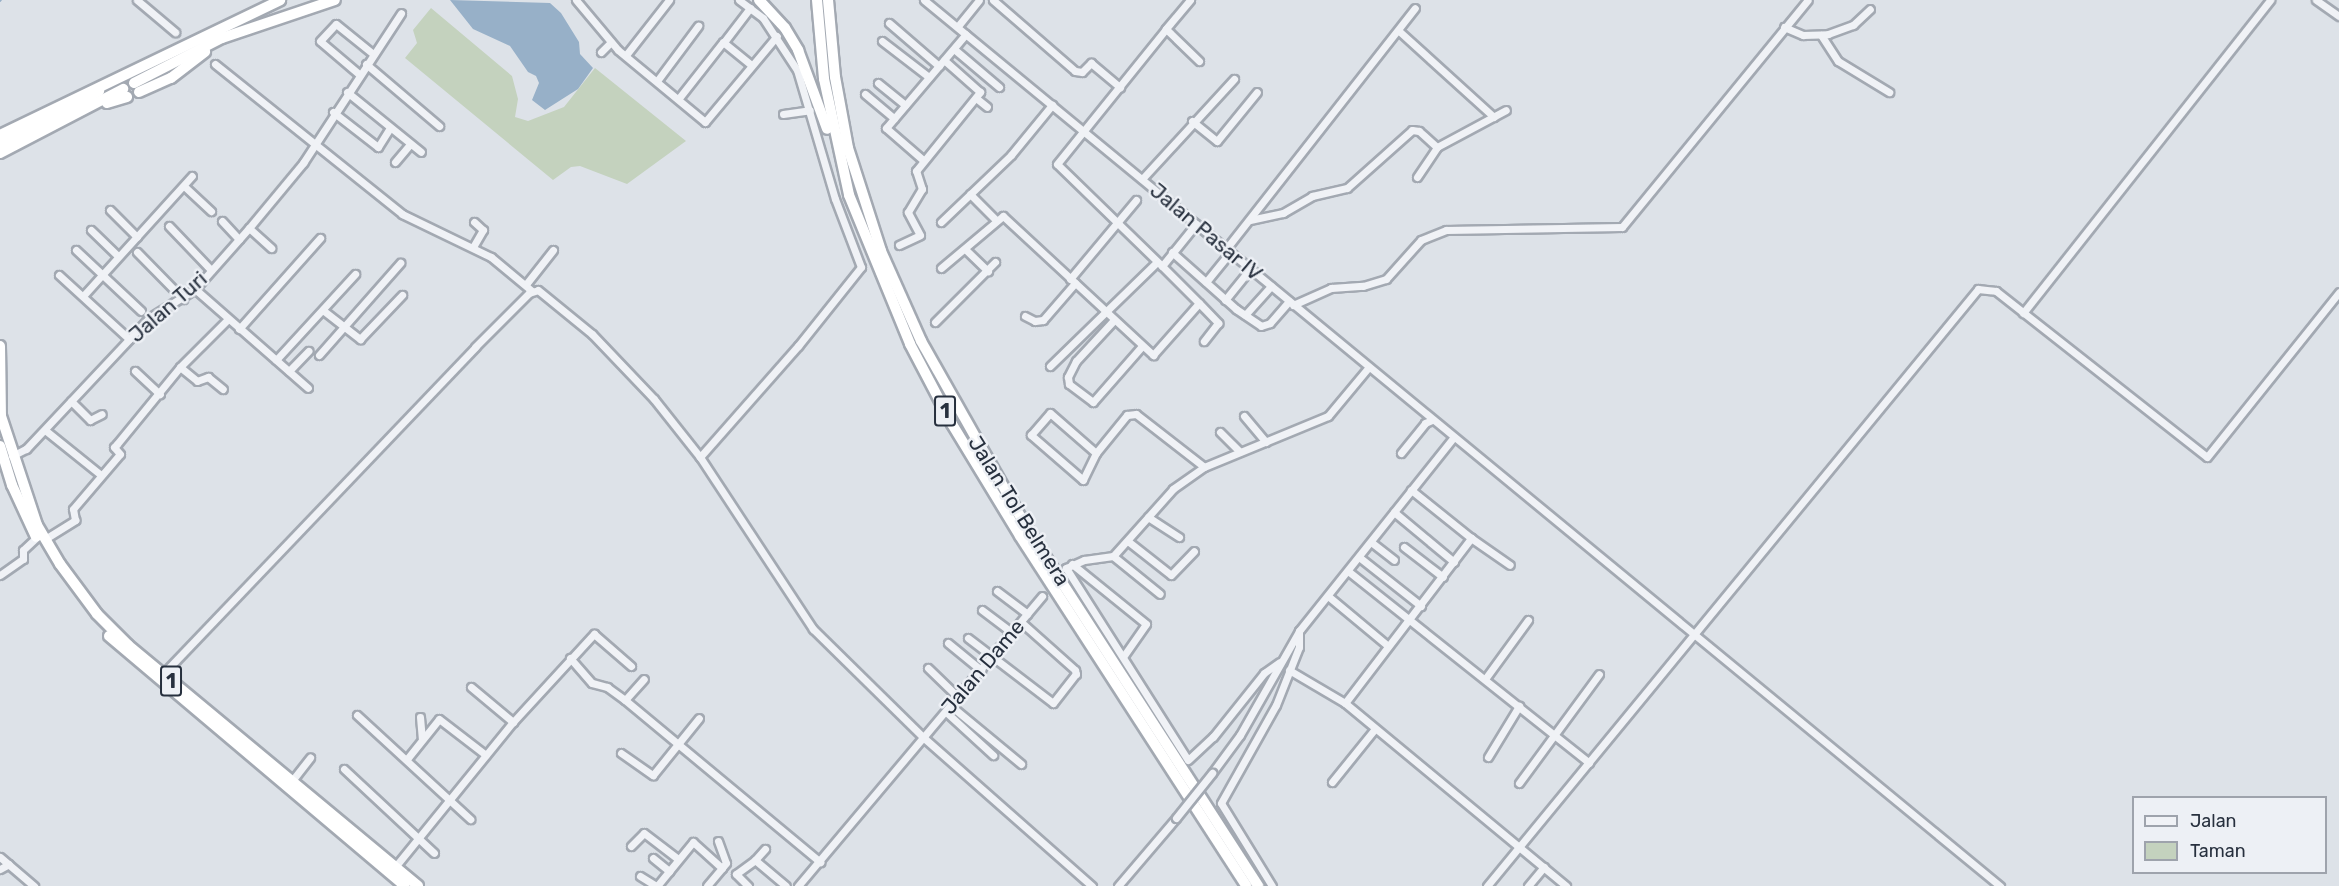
<!DOCTYPE html>
<style>
body{margin:0}
#map{position:relative;width:2339px;height:886px;overflow:hidden;background:#dde2e8;font-family:Rubik,sans-serif}
div>[style]{position:absolute}
[style*='--x']{left:calc(var(--x)*1px);top:calc(var(--y)*1px);width:calc(var(--w)*1px);rotate:calc(var(--a)*1deg)}
.green>*{inset:0;background:#c4d2be}
.water>*{inset:0;background:#97b0c8}
.stream>*{height:1.5px;margin:-0.75px;padding:0 0.75px;transform-origin:0.75px;border-radius:0.75px;background:#97b0c8}
.roads{filter:drop-shadow(2px 0 #a3a9b2) drop-shadow(-2px 0 #a3a9b2) drop-shadow(0 2px #a3a9b2) drop-shadow(0 -2px #a3a9b2)}
.minor>*{height:7px;margin:-3.5px;padding:0 3.5px;transform-origin:3.5px;border-radius:3.5px;background:#f0f2f6}
.highway>*{height:10px;margin:-5px;padding:0 5px;transform-origin:5px;border-radius:5px;background:#fff}
.bridges{filter:drop-shadow(2px 0 #a3a9b2) drop-shadow(-2px 0 #a3a9b2) drop-shadow(0 2px #a3a9b2) drop-shadow(0 -2px #a3a9b2)}
.minor-bridge>*{height:7px;margin:-3.5px;padding:0 3.5px;transform-origin:3.5px;border-radius:3.5px;background:#f0f2f6}
span{translate:-50% -50%;white-space:nowrap;text-align:center;line-height:1.15;-webkit-text-stroke:5px #edf0f5;paint-order:stroke}
.shield-label span{padding:2px 4px;background:#edf0f5;border:2px solid;border-radius:4px;-webkit-text-stroke-width:0}
.shield-label{font-size:20px;color:#27303e;font-weight:700}
.street-label{font-size:21px;color:#27303e}
.legend{position:absolute;left:2132px;top:796px;width:195px;height:78px;box-sizing:border-box;background:#edf0f5;border:2px solid #9ea3ac;margin:0;padding:8px 10px;list-style:none;font-size:18px;color:#27303e}
.legend li{display:flex;align-items:center;gap:12px;height:30px}
.legend b{width:30px;border:2px solid #9ea3ac}
</style>
<div id="map">
<div class="green">
<div style="clip-path:polygon(431px 8px,512px 76px,518px 99px,515px 117px,528px 121px,564px 107px,595px 68px,686px 141px,627px 184px,580px 166px,571px 167px,553px 180px,405px 58px,417px 43px,413px 30px)"></div>
</div>
<div class="water">
<div style="clip-path:polygon(450px 0,550px 3px,561px 13px,579px 42px,580px 54px,593px 68px,578px 89px,545px 110px,532px 100px,539px 83px,536px 76px,528px 72px,510px 46px,473px 29px)"></div>
</div>
<div class="stream">
<div style="--x:0;--y:1;--w:1;--a:-45"></div>
</div>
<div class="roads">
<div class="minor">
<div style="--x:137;--y:0;--w:50;--a:40.1"></div>
<div style="--x:576;--y:0;--w:65;--a:50"></div>
<div style="--x:618;--y:50;--w:113;--a:39.6"></div>
<div style="--x:705;--y:122;--w:112;--a:-50.1"></div>
<div style="--x:924;--y:0;--w:1394;--a:39.47"></div>
<div style="--x:993;--y:0;--w:108;--a:40.9"></div>
<div style="--x:1075;--y:71;--w:7;--a:8"></div>
<div style="--x:1082;--y:72;--w:13;--a:-45"></div>
<div style="--x:1091;--y:63;--w:38;--a:40"></div>
<div style="--x:1190;--y:0;--w:38;--a:130"></div>
<div style="--x:1166;--y:29;--w:46;--a:44.1"></div>
<div style="--x:2316;--y:0;--w:28;--a:35"></div>
<div style="--x:889;--y:23;--w:66;--a:40.7"></div>
<div style="--x:958;--y:26;--w:33;--a:-51"></div>
<div style="--x:1784;--y:27;--w:21;--a:23"></div>
<div style="--x:1803;--y:35;--w:25;--a:-2"></div>
<div style="--x:1828;--y:34;--w:27;--a:-20"></div>
<div style="--x:1853;--y:25;--w:23;--a:-43"></div>
<div style="--x:1399;--y:31;--w:128;--a:42.2"></div>
<div style="--x:1821;--y:35;--w:31;--a:57"></div>
<div style="--x:1838;--y:61;--w:60;--a:31.3"></div>
<div style="--x:882;--y:41;--w:59;--a:37.5"></div>
<div style="--x:724;--y:42;--w:43;--a:-52.6"></div>
<div style="--x:954;--y:49;--w:59;--a:40.2"></div>
<div style="--x:601;--y:52;--w:14;--a:-45"></div>
<div style="--x:626;--y:55;--w:70;--a:-52"></div>
<div style="--x:215;--y:64;--w:240;--a:38.7"></div>
<div style="--x:402;--y:214;--w:99;--a:25.8"></div>
<div style="--x:491;--y:257;--w:53;--a:39.7"></div>
<div style="--x:366;--y:64;--w:96;--a:40.3"></div>
<div style="--x:360;--y:75;--w:52;--a:-139.6"></div>
<div style="--x:320;--y:41;--w:23;--a:-47"></div>
<div style="--x:336;--y:24;--w:46;--a:38.9"></div>
<div style="--x:657;--y:81;--w:69;--a:-53.3"></div>
<div style="--x:878;--y:83;--w:35;--a:39"></div>
<div style="--x:347;--y:92;--w:95;--a:39"></div>
<div style="--x:865;--y:94;--w:38;--a:40"></div>
<div style="--x:679;--y:98;--w:71;--a:-51.8"></div>
<div style="--x:723;--y:42;--w:36;--a:39"></div>
<div style="--x:976;--y:98;--w:14;--a:39"></div>
<div style="--x:333;--y:112;--w:57;--a:37.9"></div>
<div style="--x:378;--y:147;--w:22;--a:-58"></div>
<div style="--x:783;--y:114;--w:27;--a:-8"></div>
<div style="--x:1192;--y:121;--w:32;--a:39"></div>
<div style="--x:1217;--y:141;--w:63;--a:-50.8"></div>
<div style="--x:923;--y:160;--w:49;--a:-139.1"></div>
<div style="--x:886;--y:128;--w:123;--a:-49.6"></div>
<div style="--x:395;--y:162;--w:23;--a:-50"></div>
<div style="--x:1417;--y:177;--w:36;--a:-56"></div>
<div style="--x:1437;--y:147;--w:78;--a:-28.2"></div>
<div style="--x:1142;--y:179;--w:136;--a:-47.4"></div>
<div style="--x:184;--y:186;--w:37;--a:43"></div>
<div style="--x:970;--y:194;--w:37;--a:45"></div>
<div style="--x:110;--y:210;--w:38;--a:45"></div>
<div style="--x:1250;--y:220;--w:34;--a:-12"></div>
<div style="--x:1283;--y:213;--w:34;--a:-30"></div>
<div style="--x:1312;--y:196;--w:36;--a:-13"></div>
<div style="--x:1347;--y:188;--w:87;--a:-41.7"></div>
<div style="--x:1412;--y:130;--w:7;--a:8"></div>
<div style="--x:1419;--y:131;--w:24;--a:42"></div>
<div style="--x:222;--y:221;--w:25;--a:47"></div>
<div style="--x:941;--y:222;--w:97;--a:-43.7"></div>
<div style="--x:1011;--y:155;--w:65;--a:-50.6"></div>
<div style="--x:169;--y:226;--w:61;--a:46.3"></div>
<div style="--x:249;--y:228;--w:30;--a:42"></div>
<div style="--x:91;--y:230;--w:37;--a:44"></div>
<div style="--x:899;--y:245;--w:23;--a:-25"></div>
<div style="--x:920;--y:235;--w:26;--a:-118"></div>
<div style="--x:908;--y:212;--w:27;--a:-59"></div>
<div style="--x:922;--y:189;--w:19;--a:-108"></div>
<div style="--x:916;--y:171;--w:102;--a:-51"></div>
<div style="--x:980;--y:92;--w:48;--a:-138.4"></div>
<div style="--x:473;--y:247;--w:20;--a:-60"></div>
<div style="--x:483;--y:230;--w:12;--a:-138"></div>
<div style="--x:965;--y:249;--w:32;--a:44"></div>
<div style="--x:1226;--y:249;--w:306;--a:-51.9"></div>
<div style="--x:76;--y:250;--w:89;--a:43.2"></div>
<div style="--x:137;--y:252;--w:66;--a:45.6"></div>
<div style="--x:1172;--y:252;--w:86;--a:41.7"></div>
<div style="--x:1236;--y:309;--w:30;--a:34"></div>
<div style="--x:1261;--y:326;--w:9;--a:-18"></div>
<div style="--x:1270;--y:323;--w:29;--a:-49"></div>
<div style="--x:1162;--y:266;--w:146;--a:-135.8"></div>
<div style="--x:1057;--y:164;--w:174;--a:-51.1"></div>
<div style="--x:941;--y:268;--w:81;--a:-40"></div>
<div style="--x:1003;--y:216;--w:205;--a:42.8"></div>
<div style="--x:1153;--y:355;--w:69;--a:-48.5"></div>
<div style="--x:1199;--y:303;--w:52;--a:-135"></div>
<div style="--x:1162;--y:266;--w:54;--a:-51"></div>
<div style="--x:59;--y:275;--w:95;--a:42.4"></div>
<div style="--x:1070;--y:279;--w:103;--a:-50.1"></div>
<div style="--x:1206;--y:282;--w:38;--a:-51"></div>
<div style="--x:527;--y:283;--w:42;--a:-51.8"></div>
<div style="--x:195;--y:289;--w:150;--a:41.2"></div>
<div style="--x:83;--y:296;--w:162;--a:-47.8"></div>
<div style="--x:1225;--y:300;--w:40;--a:-51"></div>
<div style="--x:1199;--y:303;--w:28;--a:46"></div>
<div style="--x:1218;--y:323;--w:23;--a:128"></div>
<div style="--x:1293;--y:305;--w:42;--a:-24.1"></div>
<div style="--x:1331;--y:288;--w:32;--a:-4"></div>
<div style="--x:1363;--y:286;--w:24;--a:-17"></div>
<div style="--x:1386;--y:279;--w:52;--a:-48.1"></div>
<div style="--x:1421;--y:240;--w:27;--a:-22"></div>
<div style="--x:1446;--y:230;--w:176;--a:-1"></div>
<div style="--x:1622;--y:227;--w:293;--a:-50.7"></div>
<div style="--x:324;--y:311;--w:46;--a:37.9"></div>
<div style="--x:360;--y:339;--w:61;--a:-46.3"></div>
<div style="--x:2023;--y:313;--w:399;--a:-51.7"></div>
<div style="--x:1245;--y:315;--w:39;--a:-48"></div>
<div style="--x:1025;--y:316;--w:11;--a:27"></div>
<div style="--x:1035;--y:321;--w:8;--a:-7"></div>
<div style="--x:1043;--y:320;--w:49;--a:-49.1"></div>
<div style="--x:1114;--y:320;--w:56;--a:132.8"></div>
<div style="--x:1076;--y:361;--w:18;--a:117"></div>
<div style="--x:1068;--y:377;--w:7;--a:82"></div>
<div style="--x:1069;--y:384;--w:30;--a:37"></div>
<div style="--x:1093;--y:402;--w:74;--a:-48.8"></div>
<div style="--x:935;--y:322;--w:85;--a:-45"></div>
<div style="--x:239;--y:329;--w:122;--a:-48.3"></div>
<div style="--x:319;--y:355;--w:123;--a:-48.6"></div>
<div style="--x:276;--y:360;--w:117;--a:-47.4"></div>
<div style="--x:1050;--y:366;--w:149;--a:-44.2"></div>
<div style="--x:180;--y:367;--w:22;--a:39"></div>
<div style="--x:197;--y:381;--w:12;--a:-20"></div>
<div style="--x:208;--y:377;--w:19;--a:39"></div>
<div style="--x:135;--y:371;--w:34;--a:43"></div>
<div style="--x:289;--y:371;--w:28;--a:-46"></div>
<div style="--x:71;--y:401;--w:27;--a:45"></div>
<div style="--x:90;--y:420;--w:13;--a:-27"></div>
<div style="--x:1244;--y:416;--w:34;--a:50"></div>
<div style="--x:45;--y:430;--w:72;--a:38.8"></div>
<div style="--x:1220;--y:432;--w:28;--a:45"></div>
<div style="--x:1096;--y:453;--w:30;--a:116"></div>
<div style="--x:1083;--y:480;--w:69;--a:-139.1"></div>
<div style="--x:1031;--y:435;--w:29;--a:-49"></div>
<div style="--x:1050;--y:413;--w:61;--a:41"></div>
<div style="--x:1096;--y:453;--w:49;--a:-50.8"></div>
<div style="--x:1127;--y:415;--w:9;--a:-6"></div>
<div style="--x:1136;--y:414;--w:86;--a:37.9"></div>
<div style="--x:1204;--y:467;--w:134;--a:-22.4"></div>
<div style="--x:1328;--y:416;--w:62;--a:-50.2"></div>
<div style="--x:1401;--y:453;--w:38;--a:-51"></div>
<div style="--x:1425;--y:423;--w:8;--a:-23"></div>
<div style="--x:12;--y:456;--w:16;--a:-27"></div>
<div style="--x:26;--y:449;--w:180;--a:-46.8"></div>
<div style="--x:149;--y:318;--w:54;--a:-32.2"></div>
<div style="--x:195;--y:289;--w:81;--a:-48.5"></div>
<div style="--x:249;--y:228;--w:85;--a:-50.3"></div>
<div style="--x:303;--y:163;--w:179;--a:-56.8"></div>
<div style="--x:700;--y:457;--w:148;--a:-48.6"></div>
<div style="--x:798;--y:346;--w:101;--a:-51.4"></div>
<div style="--x:861;--y:267;--w:73;--a:-110.9"></div>
<div style="--x:835;--y:199;--w:134;--a:-106.4"></div>
<div style="--x:797;--y:70;--w:62;--a:-123.2"></div>
<div style="--x:763;--y:18;--w:30;--a:-143"></div>
<div style="--x:1204;--y:467;--w:38;--a:145"></div>
<div style="--x:1173;--y:489;--w:90;--a:131.8"></div>
<div style="--x:1113;--y:556;--w:29;--a:172"></div>
<div style="--x:1084;--y:560;--w:20;--a:156"></div>
<div style="--x:1066;--y:568;--w:227;--a:57.6"></div>
<div style="--x:1188;--y:760;--w:34;--a:-43"></div>
<div style="--x:1213;--y:737;--w:82;--a:-51.4"></div>
<div style="--x:1264;--y:673;--w:19;--a:-35"></div>
<div style="--x:1394;--y:512;--w:78;--a:39.8"></div>
<div style="--x:1148;--y:517;--w:37;--a:33"></div>
<div style="--x:1471;--y:538;--w:47;--a:34.7"></div>
<div style="--x:45;--y:539;--w:36;--a:-32"></div>
<div style="--x:75;--y:520;--w:11;--a:-100"></div>
<div style="--x:73;--y:509;--w:72;--a:-49.5"></div>
<div style="--x:120;--y:454;--w:9;--a:-131"></div>
<div style="--x:114;--y:447;--w:4;--a:-45"></div>
<div style="--x:117;--y:444;--w:99;--a:-50.7"></div>
<div style="--x:180;--y:367;--w:68;--a:-45"></div>
<div style="--x:1129;--y:542;--w:53;--a:38.2"></div>
<div style="--x:1171;--y:575;--w:33;--a:-46"></div>
<div style="--x:1371;--y:542;--w:29;--a:38"></div>
<div style="--x:1404;--y:547;--w:49;--a:37.6"></div>
<div style="--x:1113;--y:556;--w:60;--a:39"></div>
<div style="--x:1359;--y:557;--w:79;--a:38.3"></div>
<div style="--x:1072;--y:564;--w:95;--a:39"></div>
<div style="--x:1146;--y:624;--w:39;--a:125"></div>
<div style="--x:1348;--y:571;--w:308;--a:38.5"></div>
<div style="--x:0;--y:575;--w:28;--a:-35"></div>
<div style="--x:23;--y:559;--w:9;--a:-90"></div>
<div style="--x:23;--y:550;--w:19;--a:-43"></div>
<div style="--x:997;--y:591;--w:38;--a:37"></div>
<div style="--x:1328;--y:596;--w:78;--a:39.8"></div>
<div style="--x:982;--y:610;--w:38;--a:37"></div>
<div style="--x:968;--y:638;--w:107;--a:37.4"></div>
<div style="--x:1053;--y:703;--w:37;--a:-52"></div>
<div style="--x:1076;--y:674;--w:4;--a:-104"></div>
<div style="--x:1075;--y:670;--w:72;--a:-138.4"></div>
<div style="--x:948;--y:643;--w:43;--a:39.3"></div>
<div style="--x:570;--y:658;--w:33;--a:49"></div>
<div style="--x:592;--y:683;--w:16;--a:15"></div>
<div style="--x:607;--y:687;--w:22;--a:36"></div>
<div style="--x:625;--y:700;--w:254;--a:39.7"></div>
<div style="--x:928;--y:668;--w:42;--a:44"></div>
<div style="--x:1289;--y:670;--w:65;--a:30.5"></div>
<div style="--x:1345;--y:703;--w:287;--a:39.6"></div>
<div style="--x:163;--y:674;--w:452;--a:-46.3"></div>
<div style="--x:475;--y:347;--w:76;--a:-45"></div>
<div style="--x:529;--y:293;--w:9;--a:-18"></div>
<div style="--x:538;--y:290;--w:70;--a:39.2"></div>
<div style="--x:592;--y:334;--w:90;--a:46.4"></div>
<div style="--x:654;--y:399;--w:74;--a:51.6"></div>
<div style="--x:700;--y:457;--w:206;--a:56.7"></div>
<div style="--x:813;--y:629;--w:156;--a:44.5"></div>
<div style="--x:924;--y:738;--w:224;--a:41.4"></div>
<div style="--x:1485;--y:679;--w:73;--a:-53.9"></div>
<div style="--x:471;--y:687;--w:55;--a:39.8"></div>
<div style="--x:625;--y:700;--w:28;--a:-48"></div>
<div style="--x:1345;--y:703;--w:208;--a:-52.6"></div>
<div style="--x:1471;--y:538;--w:77;--a:-141.3"></div>
<div style="--x:951;--y:706;--w:91;--a:39.6"></div>
<div style="--x:946;--y:712;--w:64;--a:42.5"></div>
<div style="--x:357;--y:715;--w:154;--a:42.6"></div>
<div style="--x:420;--y:717;--w:22;--a:85"></div>
<div style="--x:621;--y:753;--w:39;--a:35"></div>
<div style="--x:653;--y:775;--w:73;--a:-51.1"></div>
<div style="--x:1488;--y:757;--w:60;--a:-58.7"></div>
<div style="--x:407;--y:759;--w:51;--a:-51.3"></div>
<div style="--x:439;--y:719;--w:59;--a:37.5"></div>
<div style="--x:344;--y:769;--w:123;--a:43"></div>
<div style="--x:1212;--y:773;--w:47;--a:-53.6"></div>
<div style="--x:1240;--y:735;--w:120;--a:-60.4"></div>
<div style="--x:1299;--y:631;--w:248;--a:-51.4"></div>
<div style="--x:291;--y:782;--w:31;--a:-52"></div>
<div style="--x:1332;--y:782;--w:67;--a:-51.1"></div>
<div style="--x:1519;--y:783;--w:135;--a:-53.7"></div>
<div style="--x:718;--y:841;--w:23;--a:70"></div>
<div style="--x:726;--y:863;--w:6;--a:129"></div>
<div style="--x:631;--y:846;--w:18;--a:-45"></div>
<div style="--x:644;--y:833;--w:43;--a:37.4"></div>
<div style="--x:0;--y:857;--w:45;--a:40.5"></div>
<div style="--x:653;--y:858;--w:21;--a:39"></div>
<div style="--x:755;--y:860;--w:15;--a:-48"></div>
<div style="--x:395;--y:867;--w:187;--a:-50.9"></div>
<div style="--x:513;--y:722;--w:120;--a:-47.4"></div>
<div style="--x:594;--y:634;--w:49;--a:40.9"></div>
<div style="--x:0;--y:869;--w:10;--a:-29"></div>
<div style="--x:640;--y:876;--w:19;--a:32"></div>
<div style="--x:657;--y:886;--w:57;--a:-50.7"></div>
<div style="--x:693;--y:842;--w:39;--a:42"></div>
<div style="--x:722;--y:868;--w:23;--a:130"></div>
<div style="--x:748;--y:886;--w:17;--a:-135"></div>
<div style="--x:736;--y:874;--w:24;--a:-36"></div>
<div style="--x:755;--y:860;--w:40;--a:40"></div>
<div style="--x:798;--y:886;--w:379;--a:-49.9"></div>
<div style="--x:1118;--y:886;--w:89;--a:-49.5"></div>
<div style="--x:1272;--y:886;--w:97;--a:-121.6"></div>
<div style="--x:1221;--y:803;--w:112;--a:-60.7"></div>
<div style="--x:1276;--y:705;--w:62;--a:-68.4"></div>
<div style="--x:1299;--y:647;--w:16;--a:-90"></div>
<div style="--x:1487;--y:886;--w:773;--a:-50.56"></div>
<div style="--x:1978;--y:289;--w:18;--a:6"></div>
<div style="--x:1996;--y:291;--w:268;--a:38.2"></div>
<div style="--x:2207;--y:457;--w:211;--a:-51.3"></div>
<div style="--x:1528;--y:886;--w:25;--a:-50"></div>
</div>
<div class="highway">
<div style="--x:759;--y:0;--w:38;--a:47"></div>
<div style="--x:785;--y:28;--w:26;--a:59"></div>
<div style="--x:798;--y:50;--w:84;--a:69.8"></div>
<div style="--x:817;--y:0;--w:79;--a:84.9"></div>
<div style="--x:824;--y:79;--w:119;--a:77.8"></div>
<div style="--x:849;--y:195;--w:161;--a:67.7"></div>
<div style="--x:910;--y:344;--w:90;--a:62.3"></div>
<div style="--x:952;--y:424;--w:131;--a:58.7"></div>
<div style="--x:1020;--y:536;--w:417;--a:57.1"></div>
<div style="--x:828;--y:0;--w:77;--a:84.8"></div>
<div style="--x:835;--y:77;--w:72;--a:79.6"></div>
<div style="--x:848;--y:148;--w:108;--a:72.2"></div>
<div style="--x:881;--y:251;--w:98;--a:66"></div>
<div style="--x:921;--y:341;--w:217;--a:60.5"></div>
<div style="--x:1028;--y:530;--w:424;--a:57.1"></div>
<div style="--x:134;--y:83;--w:99;--a:-27.1"></div>
<div style="--x:222;--y:38;--w:119;--a:-18.6"></div>
<div style="--x:139;--y:92;--w:35;--a:-24"></div>
<div style="--x:171;--y:78;--w:43;--a:-37.4"></div>
<div style="--x:107;--y:103;--w:21;--a:-17"></div>
<div style="--x:0;--y:135;--w:311;--a:-25.7"></div>
<div style="--x:0;--y:145;--w:113;--a:-28.6"></div>
<div style="--x:0;--y:153;--w:139;--a:-27.5"></div>
<div style="--x:0;--y:346;--w:71;--a:89.2"></div>
<div style="--x:0;--y:413;--w:118;--a:71.7"></div>
<div style="--x:37;--y:525;--w:45;--a:59.5"></div>
<div style="--x:60;--y:564;--w:62;--a:53.5"></div>
<div style="--x:97;--y:614;--w:44;--a:45"></div>
<div style="--x:128;--y:645;--w:377;--a:39.7"></div>
<div style="--x:0;--y:446;--w:41;--a:72.9"></div>
<div style="--x:12;--y:485;--w:57;--a:65.2"></div>
<div style="--x:109;--y:636;--w:387;--a:40.2"></div>
</div>
</div>
<div class="bridges">
<div class="minor-bridge">
<div style="--x:1176;--y:818;--w:58;--a:-51.3"></div>
</div>
</div>
<div class="shield-label">
<span style="left:945px;top:411px">1</span>
<span style="left:171px;top:681px">1</span>
</div>
<div class="street-label">
<span style="left:1206px;top:232px;rotate:40deg">Jalan Pasar IV</span>
<span style="left:168px;top:307px;rotate:-41deg">Jalan Turi</span>
<span style="left:1019px;top:511px;rotate:58deg">Jalan Tol Belmera</span>
<span style="left:983px;top:667px;rotate:-50deg">Jalan Dame</span>
</div>
<ul class="legend">
<li><b style="height:8px;background:#f0f2f6"></b>Jalan</li>
<li><b style="height:16px;background:#c4d2be"></b>Taman</li>
</ul>
</div>
